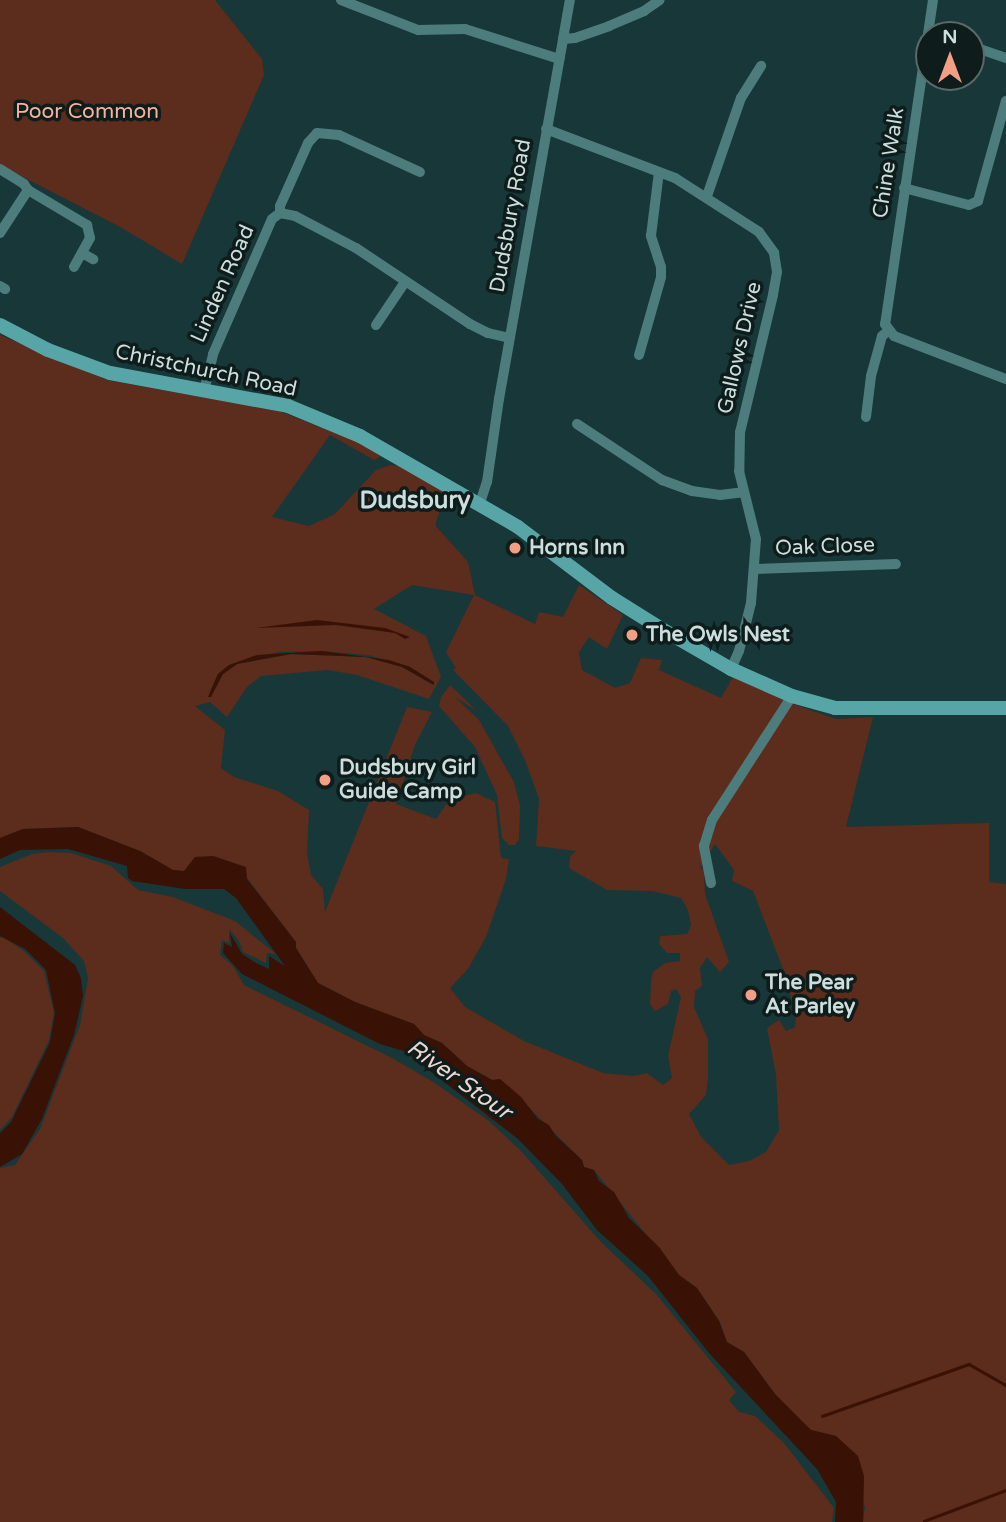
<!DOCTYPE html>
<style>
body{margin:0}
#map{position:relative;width:1006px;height:1522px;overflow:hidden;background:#183738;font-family:"Varela Round",sans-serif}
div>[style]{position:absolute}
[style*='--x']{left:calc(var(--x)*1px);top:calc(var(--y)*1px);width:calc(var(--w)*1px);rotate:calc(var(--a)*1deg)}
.green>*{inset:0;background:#5c2c1d}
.water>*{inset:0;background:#3a1105}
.stream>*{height:2.5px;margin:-1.25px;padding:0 1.25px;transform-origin:1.25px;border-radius:1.25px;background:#3a1105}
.street>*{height:10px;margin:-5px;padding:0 5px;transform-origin:5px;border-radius:5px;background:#4d7c7c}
.secondary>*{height:14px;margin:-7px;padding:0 7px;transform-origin:7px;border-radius:7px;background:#58a5a7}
.dots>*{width:19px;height:19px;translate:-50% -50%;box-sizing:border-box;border:4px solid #0f1c1c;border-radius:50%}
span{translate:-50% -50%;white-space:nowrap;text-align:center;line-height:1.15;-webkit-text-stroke:7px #0f1c1c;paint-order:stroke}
.park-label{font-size:21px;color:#f7b39d}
.street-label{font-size:21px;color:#cdd}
.poi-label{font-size:21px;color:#cdd;font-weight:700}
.left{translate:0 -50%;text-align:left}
.water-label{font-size:23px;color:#eed6cf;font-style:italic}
.quarter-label{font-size:24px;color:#cdd;font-weight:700}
.north{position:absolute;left:915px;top:21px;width:70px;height:70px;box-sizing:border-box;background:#0f1c1c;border:2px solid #5b6969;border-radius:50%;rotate:0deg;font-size:19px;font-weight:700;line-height:28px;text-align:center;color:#cdd}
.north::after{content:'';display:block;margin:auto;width:24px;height:32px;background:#f39f85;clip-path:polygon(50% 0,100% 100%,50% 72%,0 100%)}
</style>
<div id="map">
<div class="green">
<div style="clip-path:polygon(0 0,215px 0,262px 59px,264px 75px,182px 264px,122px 228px,0 165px)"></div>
<div style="clip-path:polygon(evenodd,0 335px,107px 380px,279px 411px,380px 451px,380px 457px,374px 460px,330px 435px,272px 517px,309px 526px,335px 514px,376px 470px,390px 465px,410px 467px,447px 489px,435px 525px,468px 562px,475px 595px,535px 624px,539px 612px,563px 617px,579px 585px,623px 615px,607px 649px,589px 637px,579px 652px,582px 670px,615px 688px,630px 683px,641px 658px,662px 660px,659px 670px,721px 698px,733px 677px,793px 704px,836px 719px,873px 717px,846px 827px,989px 823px,989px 882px,1006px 884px,1006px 1522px,863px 1522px,865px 1507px,836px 1436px,811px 1430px,804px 1424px,775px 1394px,744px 1352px,727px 1342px,720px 1322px,697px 1288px,679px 1275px,594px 1170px,584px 1167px,582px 1160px,500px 1079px,493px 1080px,467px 1066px,442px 1043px,424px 1035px,414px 1024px,355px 1002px,318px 983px,296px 948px,296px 942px,247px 878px,245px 867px,213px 856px,194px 863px,184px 871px,173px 870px,140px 851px,78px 827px,23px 829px,0 838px,0 335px,412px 585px,474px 595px,446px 652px,456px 668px,453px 670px,508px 726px,525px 760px,539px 799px,536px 846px,576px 851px,570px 857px,569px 868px,607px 890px,653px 891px,681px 898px,688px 910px,691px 925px,687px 934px,660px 936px,659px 944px,667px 953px,680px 953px,680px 961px,665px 963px,653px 972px,651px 981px,650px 1004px,655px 1011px,668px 1004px,671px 991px,676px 989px,681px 997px,668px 1056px,672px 1078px,663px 1085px,647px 1073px,634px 1076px,603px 1073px,524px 1041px,465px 1007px,450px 988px,468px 969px,486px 937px,506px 879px,509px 859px,501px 858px,495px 802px,476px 793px,450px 799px,436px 819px,396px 804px,415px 745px,432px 712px,407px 707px,325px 912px,323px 889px,311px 875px,307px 853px,309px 810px,278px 791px,234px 777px,221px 768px,225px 730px,195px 706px,210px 702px,227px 717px,247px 687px,261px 676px,328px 670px,357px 675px,429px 699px,441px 677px,426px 636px,374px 609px,412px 585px,0 335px,322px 651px,368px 655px,410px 667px,433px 685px,402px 667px,366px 657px,291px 654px,237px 664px,223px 674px,208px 696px,218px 674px,229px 665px,278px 652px,322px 651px,0 335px,715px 844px,734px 870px,732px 881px,753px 891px,783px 969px,796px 1016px,795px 1027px,786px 1031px,779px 1020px,767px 1028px,776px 1075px,779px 1130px,766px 1152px,749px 1161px,729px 1165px,701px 1137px,689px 1114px,706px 1095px,708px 1077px,708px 1039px,694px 1007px,695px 991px,702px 986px,700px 968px,707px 957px,720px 972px,729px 962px,705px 894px,704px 870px,700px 868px,715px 844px)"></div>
<div style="clip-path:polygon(450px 685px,477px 711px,455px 697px,479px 720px,514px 782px,520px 806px,519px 839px,515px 845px,509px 845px,502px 838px,497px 795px,475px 747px,439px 706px,441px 697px)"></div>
<div style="clip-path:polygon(49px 852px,71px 853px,111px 866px,138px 890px,173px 897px,235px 921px,276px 954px,267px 953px,266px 963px,243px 952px,239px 941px,229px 929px,229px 943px,222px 940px,220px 955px,233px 966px,244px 985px,392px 1058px,435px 1083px,489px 1121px,521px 1151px,601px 1242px,656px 1294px,736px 1392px,729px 1400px,739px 1412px,755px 1416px,784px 1443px,834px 1508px,832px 1522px,0 1522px,0 1168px,15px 1165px,40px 1129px,80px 1025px,88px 979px,84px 961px,63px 938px,0 891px,0 867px,32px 854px)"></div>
<div style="clip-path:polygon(3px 937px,24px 951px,44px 971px,54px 1012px,49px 1040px,12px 1117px,0 1130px,0 938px)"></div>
</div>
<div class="water">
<div style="clip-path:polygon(317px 620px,385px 628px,410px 637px,405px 639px,395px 633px,336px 625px,256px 628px)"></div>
<div style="clip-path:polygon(322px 651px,389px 660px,410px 667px,434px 682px,434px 685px,402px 667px,366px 657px,291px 654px,237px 664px,223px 674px,211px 697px,208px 697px,218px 674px,229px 665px,257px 655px)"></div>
<div style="clip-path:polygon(78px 827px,140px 851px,173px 870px,184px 871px,195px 857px,213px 856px,246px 867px,247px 879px,296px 942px,296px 948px,318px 983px,355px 1002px,414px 1024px,424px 1035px,442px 1043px,467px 1066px,492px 1080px,500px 1079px,521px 1097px,538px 1119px,549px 1125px,555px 1135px,582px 1160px,584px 1167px,594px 1170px,599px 1181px,614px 1192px,629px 1218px,659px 1247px,679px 1275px,697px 1288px,719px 1321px,727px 1342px,744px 1352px,775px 1394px,811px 1430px,836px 1436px,858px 1456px,864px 1476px,863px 1522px,835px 1522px,836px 1502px,817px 1469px,709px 1353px,648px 1276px,597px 1230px,562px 1184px,518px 1139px,404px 1051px,380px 1044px,242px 974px,223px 953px,224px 943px,232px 947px,230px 933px,242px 954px,256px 963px,269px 969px,269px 956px,285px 966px,236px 898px,224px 889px,185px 889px,132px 881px,128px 878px,127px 866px,68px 849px,20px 850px,0 859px,0 838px,23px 829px)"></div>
<div style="clip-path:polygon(0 907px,75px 965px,81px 978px,83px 996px,74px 1035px,42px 1119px,22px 1154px,0 1167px,0 1133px,11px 1122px,50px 1042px,55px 1013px,46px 970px,25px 949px,0 936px)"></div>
</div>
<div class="stream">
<div style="--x:822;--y:1416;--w:156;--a:-19.5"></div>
<div style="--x:969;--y:1364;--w:43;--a:29.6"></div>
<div style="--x:924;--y:1521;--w:88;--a:-20.7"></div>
</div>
<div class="street">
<div style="--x:341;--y:0;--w:83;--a:21.3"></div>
<div style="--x:418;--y:30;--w:47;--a:-1.2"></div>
<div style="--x:465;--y:29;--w:99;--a:17.7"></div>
<div style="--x:933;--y:0;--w:328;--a:98.4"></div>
<div style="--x:885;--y:324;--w:15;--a:53"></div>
<div style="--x:894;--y:336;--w:120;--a:21"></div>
<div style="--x:563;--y:39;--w:40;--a:-80"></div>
<div style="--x:971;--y:46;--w:37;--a:19"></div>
<div style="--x:546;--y:129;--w:138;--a:20.8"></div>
<div style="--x:675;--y:178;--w:100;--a:32.7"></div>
<div style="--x:759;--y:232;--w:26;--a:54"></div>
<div style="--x:774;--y:253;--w:19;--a:81"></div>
<div style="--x:777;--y:272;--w:23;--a:100"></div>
<div style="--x:773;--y:295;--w:141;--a:103.5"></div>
<div style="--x:740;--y:432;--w:39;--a:91"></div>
<div style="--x:739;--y:471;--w:70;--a:76"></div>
<div style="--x:756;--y:539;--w:64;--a:94.5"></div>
<div style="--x:751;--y:603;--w:49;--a:104"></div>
<div style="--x:739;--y:651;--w:20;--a:114"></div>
<div style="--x:0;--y:169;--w:28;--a:32"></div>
<div style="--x:24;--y:184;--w:7;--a:56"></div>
<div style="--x:28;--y:190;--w:69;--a:30.7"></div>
<div style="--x:87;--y:225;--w:13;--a:77"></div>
<div style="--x:90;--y:238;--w:33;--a:119"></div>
<div style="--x:904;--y:188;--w:67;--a:14.7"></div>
<div style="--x:969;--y:205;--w:10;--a:-24"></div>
<div style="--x:978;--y:201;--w:104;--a:-74.4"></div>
<div style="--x:707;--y:196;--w:104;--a:-70.9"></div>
<div style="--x:741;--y:98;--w:38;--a:-58"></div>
<div style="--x:280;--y:213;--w:7;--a:-90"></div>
<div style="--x:280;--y:206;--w:69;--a:-66"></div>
<div style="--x:308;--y:143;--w:13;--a:-48"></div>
<div style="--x:317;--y:133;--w:22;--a:5"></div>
<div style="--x:339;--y:135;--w:89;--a:24.6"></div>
<div style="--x:0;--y:233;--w:51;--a:-56.9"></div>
<div style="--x:82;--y:253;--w:13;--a:29"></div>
<div style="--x:0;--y:286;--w:6;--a:31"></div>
<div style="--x:376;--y:325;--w:52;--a:-56"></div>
<div style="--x:639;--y:355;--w:81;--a:-74.2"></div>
<div style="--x:661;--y:277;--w:10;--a:-90"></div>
<div style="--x:661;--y:267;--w:33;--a:-108"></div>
<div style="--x:651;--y:236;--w:64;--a:-82.9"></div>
<div style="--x:204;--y:391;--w:38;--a:-76"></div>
<div style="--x:213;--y:354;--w:147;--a:-66.4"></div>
<div style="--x:272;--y:219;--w:10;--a:-37"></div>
<div style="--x:280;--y:213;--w:15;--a:11"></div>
<div style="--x:295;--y:216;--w:69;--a:27.7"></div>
<div style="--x:356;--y:248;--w:137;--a:33.7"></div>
<div style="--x:470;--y:324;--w:20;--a:27"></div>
<div style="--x:488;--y:333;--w:22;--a:13"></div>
<div style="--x:866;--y:417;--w:41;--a:-83"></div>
<div style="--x:871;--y:376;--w:41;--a:-74.6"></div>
<div style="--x:882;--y:336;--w:8;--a:-40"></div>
<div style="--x:577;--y:424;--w:102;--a:33.4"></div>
<div style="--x:662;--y:480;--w:32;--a:20"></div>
<div style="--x:692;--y:491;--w:28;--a:8"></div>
<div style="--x:720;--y:495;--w:23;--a:-7"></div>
<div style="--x:480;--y:503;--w:22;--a:-72"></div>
<div style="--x:487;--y:482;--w:84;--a:-81.8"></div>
<div style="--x:499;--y:399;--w:366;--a:-79.9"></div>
<div style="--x:563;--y:39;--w:12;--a:-5"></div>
<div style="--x:575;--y:38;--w:36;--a:-19"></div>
<div style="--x:609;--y:26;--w:38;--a:-23"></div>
<div style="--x:644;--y:11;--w:19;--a:-35"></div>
<div style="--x:754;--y:569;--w:142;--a:-2"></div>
<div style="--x:711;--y:883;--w:38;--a:-101"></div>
<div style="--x:704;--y:846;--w:27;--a:-73"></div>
<div style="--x:712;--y:820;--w:148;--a:-57.2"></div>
</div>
<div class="secondary">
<div style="--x:0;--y:325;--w:54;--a:27.5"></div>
<div style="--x:48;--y:350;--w:66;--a:20.4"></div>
<div style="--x:110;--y:373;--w:181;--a:10.5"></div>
<div style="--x:288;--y:406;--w:78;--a:22.6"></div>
<div style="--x:360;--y:436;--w:182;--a:29.9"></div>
<div style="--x:518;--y:527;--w:118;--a:37.1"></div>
<div style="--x:612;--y:598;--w:57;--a:32"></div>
<div style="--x:660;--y:628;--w:82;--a:30"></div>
<div style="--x:731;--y:669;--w:67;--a:23.9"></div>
<div style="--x:792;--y:696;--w:45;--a:15.6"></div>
<div style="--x:835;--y:708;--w:171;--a:0"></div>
</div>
<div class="dots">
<div style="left:515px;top:548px;background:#f39f85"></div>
<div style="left:632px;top:635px;background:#f39f85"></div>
<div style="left:325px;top:780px;background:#f39f85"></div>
<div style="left:751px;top:995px;background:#f39f85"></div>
</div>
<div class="park-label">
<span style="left:87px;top:112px">Poor Common</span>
</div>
<div class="street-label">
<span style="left:889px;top:163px;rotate:-81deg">Chine Walk</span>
<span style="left:511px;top:216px;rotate:-80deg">Dudsbury Road</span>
<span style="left:223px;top:284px;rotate:-66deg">Linden Road</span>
<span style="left:740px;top:348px;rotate:-77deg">Gallows Drive</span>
<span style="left:206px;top:371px;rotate:12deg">Christchurch Road</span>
<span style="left:825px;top:547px;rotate:-2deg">Oak Close</span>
</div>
<div class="poi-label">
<span class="left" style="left:529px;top:548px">Horns Inn</span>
<span class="left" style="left:646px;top:635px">The Owls Nest</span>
<span class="left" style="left:339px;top:780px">Dudsbury Girl<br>Guide Camp</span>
<span class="left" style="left:765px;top:995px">The Pear<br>At Parley</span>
</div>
<div class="water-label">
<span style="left:459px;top:1080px;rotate:35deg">River Stour</span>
</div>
<div class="quarter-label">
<span style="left:415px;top:501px">Dudsbury</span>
</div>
<div class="north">N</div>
</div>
